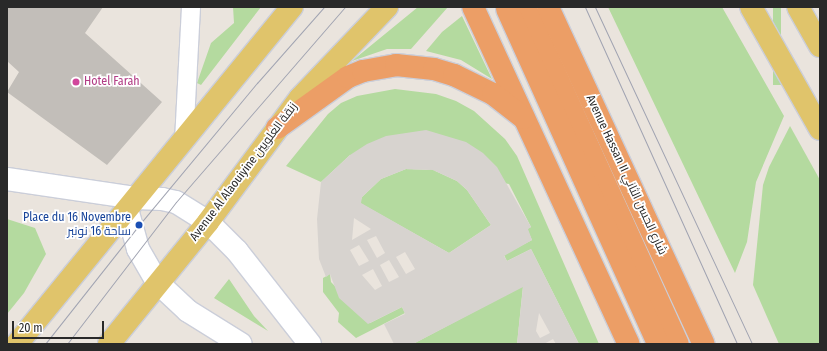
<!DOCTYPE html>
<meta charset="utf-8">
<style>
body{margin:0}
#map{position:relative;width:827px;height:351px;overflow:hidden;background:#eae4dd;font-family:"Fira Sans Condensed",Cairo,sans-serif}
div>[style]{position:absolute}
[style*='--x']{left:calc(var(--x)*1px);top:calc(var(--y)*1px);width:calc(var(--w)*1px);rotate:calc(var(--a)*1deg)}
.green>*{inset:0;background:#b4da9f;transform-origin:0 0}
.plaza>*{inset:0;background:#d7d3cf}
.building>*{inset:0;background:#c2beb9}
.roads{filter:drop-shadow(1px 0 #cbced9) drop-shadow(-1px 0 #cbced9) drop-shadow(0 1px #cbced9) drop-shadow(0 -1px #cbced9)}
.lane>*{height:18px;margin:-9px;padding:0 9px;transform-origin:9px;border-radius:9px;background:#fff}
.street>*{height:22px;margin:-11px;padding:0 11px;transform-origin:11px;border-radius:11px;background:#fff}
.secondary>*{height:22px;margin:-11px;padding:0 11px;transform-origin:11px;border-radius:11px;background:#fff}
.primary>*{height:22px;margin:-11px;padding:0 11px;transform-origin:11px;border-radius:11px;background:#e0c46b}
.highway>*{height:22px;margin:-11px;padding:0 11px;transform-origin:11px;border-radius:11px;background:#ec9e66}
.tram>*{height:1px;margin:-0.5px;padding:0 0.5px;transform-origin:0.5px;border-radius:0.5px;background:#a0a3b1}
.dots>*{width:11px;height:11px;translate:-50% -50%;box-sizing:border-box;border:2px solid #fff;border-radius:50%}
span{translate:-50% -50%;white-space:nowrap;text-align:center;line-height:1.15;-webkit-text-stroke:3.5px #fff;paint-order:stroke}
.hotel-label{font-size:12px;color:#b23c85}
.left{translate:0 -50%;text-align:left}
.street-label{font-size:12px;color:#292929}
.transit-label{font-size:12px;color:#164399}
.right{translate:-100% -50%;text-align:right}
.frame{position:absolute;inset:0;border:8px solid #292929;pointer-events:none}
.scale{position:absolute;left:12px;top:321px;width:92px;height:18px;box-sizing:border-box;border:2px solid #292929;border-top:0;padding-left:5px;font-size:12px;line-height:14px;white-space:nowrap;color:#292929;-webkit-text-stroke:3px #fff;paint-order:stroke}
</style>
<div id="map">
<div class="green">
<div style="clip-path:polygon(233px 7px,261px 7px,201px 85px,197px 83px,211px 43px,234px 23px)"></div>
<div style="clip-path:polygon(418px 7px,448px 7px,411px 49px,387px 49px,352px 61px)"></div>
<div style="clip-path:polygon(608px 7px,722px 7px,784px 116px,756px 182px,747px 242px,735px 273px)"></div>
<div style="left:773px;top:7px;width:8px;height:78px"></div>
<div style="clip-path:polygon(462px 16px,492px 79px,461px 60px,426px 51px,442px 32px)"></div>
<div style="clip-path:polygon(395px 89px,436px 94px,456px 101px,474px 111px,505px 139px,517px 156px,599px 344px,579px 344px,531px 249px,507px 261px,504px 255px,532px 240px,527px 229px,531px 227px,509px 184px,350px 155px,321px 182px,286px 166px,328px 114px,341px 103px,357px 96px)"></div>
<div style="clip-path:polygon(790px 126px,820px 180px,820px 344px,779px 344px,753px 285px,763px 185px,769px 167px)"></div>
<div style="clip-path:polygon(406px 169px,433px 170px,457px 181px,467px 190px,491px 225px,449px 253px,360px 203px,362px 197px,381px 179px)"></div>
<div style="clip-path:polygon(7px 219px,35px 228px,46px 254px,24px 293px,7px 314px)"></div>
<div style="clip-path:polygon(330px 274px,331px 282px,370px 323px,402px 307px,405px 313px,356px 338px,338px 322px,339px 313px,323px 292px,323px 278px)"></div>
<div style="clip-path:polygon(229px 279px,254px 316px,268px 331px,214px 298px)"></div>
<div style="clip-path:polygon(523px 286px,517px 344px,413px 344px)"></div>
</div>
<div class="plaza">
<div style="clip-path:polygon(evenodd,426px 130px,466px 142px,483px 153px,497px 167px,531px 227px,528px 229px,532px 240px,504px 256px,507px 261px,531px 249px,579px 344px,556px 344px,553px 339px,544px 344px,517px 344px,523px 287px,413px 344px,394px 344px,384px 324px,405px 314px,402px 307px,368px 324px,339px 298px,330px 274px,326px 277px,319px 259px,317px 219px,321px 182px,350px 155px,367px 144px,386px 136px,426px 130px,406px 169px,433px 170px,457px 181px,467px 190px,491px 225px,449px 253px,361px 203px,362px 197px,381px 179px,406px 169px,426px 130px,354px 218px,371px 229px,352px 240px,354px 218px,426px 130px,376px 236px,385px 253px,377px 258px,367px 240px,376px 236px,426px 130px,359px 245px,369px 261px,359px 266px,350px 250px,359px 245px,426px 130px,405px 252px,415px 269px,406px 274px,396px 257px,405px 252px,426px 130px,389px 260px,399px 277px,389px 282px,380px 265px,389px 260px,426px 130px,373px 269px,382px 286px,375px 290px,362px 275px,373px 269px,426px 130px,539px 313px,550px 333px,540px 338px,536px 331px,539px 313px)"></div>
</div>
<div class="building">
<div style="clip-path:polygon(7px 7px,103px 7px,85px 33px,162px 102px,107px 165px,7px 92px,19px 72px,7px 61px)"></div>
</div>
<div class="roads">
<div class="lane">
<div style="--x:184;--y:141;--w:134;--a:-87"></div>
</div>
<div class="street">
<div style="--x:7;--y:179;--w:129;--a:8.4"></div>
</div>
<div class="secondary">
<div style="--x:135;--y:198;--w:27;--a:2"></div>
<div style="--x:162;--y:199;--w:14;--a:12"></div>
<div style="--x:176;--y:202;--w:38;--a:32"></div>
<div style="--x:208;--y:222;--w:41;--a:45"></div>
<div style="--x:237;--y:251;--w:118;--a:51.9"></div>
<div style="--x:127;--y:209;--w:41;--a:74.6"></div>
<div style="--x:138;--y:249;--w:39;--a:60"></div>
<div style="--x:158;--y:283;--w:41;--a:43"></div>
<div style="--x:188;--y:311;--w:62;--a:31.9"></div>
</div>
<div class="primary">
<div style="--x:751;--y:7;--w:140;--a:60.5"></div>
<div style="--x:798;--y:7;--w:45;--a:60.6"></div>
<div style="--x:17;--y:344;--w:435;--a:-50.8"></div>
<div style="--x:109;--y:344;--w:157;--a:-50.9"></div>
<div style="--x:208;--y:222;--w:154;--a:-53.4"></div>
<div style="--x:300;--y:98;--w:126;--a:-46.3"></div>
</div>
<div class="highway">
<div style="--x:473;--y:7;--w:371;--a:65.2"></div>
<div style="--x:525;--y:7;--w:370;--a:65.6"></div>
<div style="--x:548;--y:7;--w:371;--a:65.2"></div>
<div style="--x:507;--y:9;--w:367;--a:65.7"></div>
<div style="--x:277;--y:128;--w:87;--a:-35.7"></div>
<div style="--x:348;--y:77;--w:16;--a:-22"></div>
<div style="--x:363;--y:71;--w:34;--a:-10"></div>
<div style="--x:396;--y:65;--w:38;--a:6"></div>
<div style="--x:434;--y:69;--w:21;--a:17"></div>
<div style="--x:454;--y:75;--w:43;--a:26"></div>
<div style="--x:493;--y:94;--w:39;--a:38"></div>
</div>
</div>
<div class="tram">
<div style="--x:585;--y:7;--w:370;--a:65.7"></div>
<div style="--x:595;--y:7;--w:372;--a:65"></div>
<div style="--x:45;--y:344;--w:152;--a:-51.7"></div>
<div style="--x:139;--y:225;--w:185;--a:-50.3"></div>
<div style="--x:257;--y:83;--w:101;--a:-48.6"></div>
<div style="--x:67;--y:344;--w:179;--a:-52.5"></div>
<div style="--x:176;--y:202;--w:258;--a:-49.1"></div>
</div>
<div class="dots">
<div style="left:76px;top:82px;background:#d1479c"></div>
<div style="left:139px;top:225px;background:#1a4fb4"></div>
</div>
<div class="hotel-label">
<span class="left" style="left:84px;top:82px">Hotel Farah</span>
</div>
<div class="street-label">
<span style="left:244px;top:172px;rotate:-53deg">Avenue Al Alaouiyine زنقة العلويين</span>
<span style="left:626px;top:175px;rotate:65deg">Avenue Hassan II شارع الحسن الثاني</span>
</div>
<div class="transit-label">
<span class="right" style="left:131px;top:225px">Place du 16 Novembre<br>ساحة 16 نونبر</span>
</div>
<div class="frame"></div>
<div class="scale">20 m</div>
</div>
